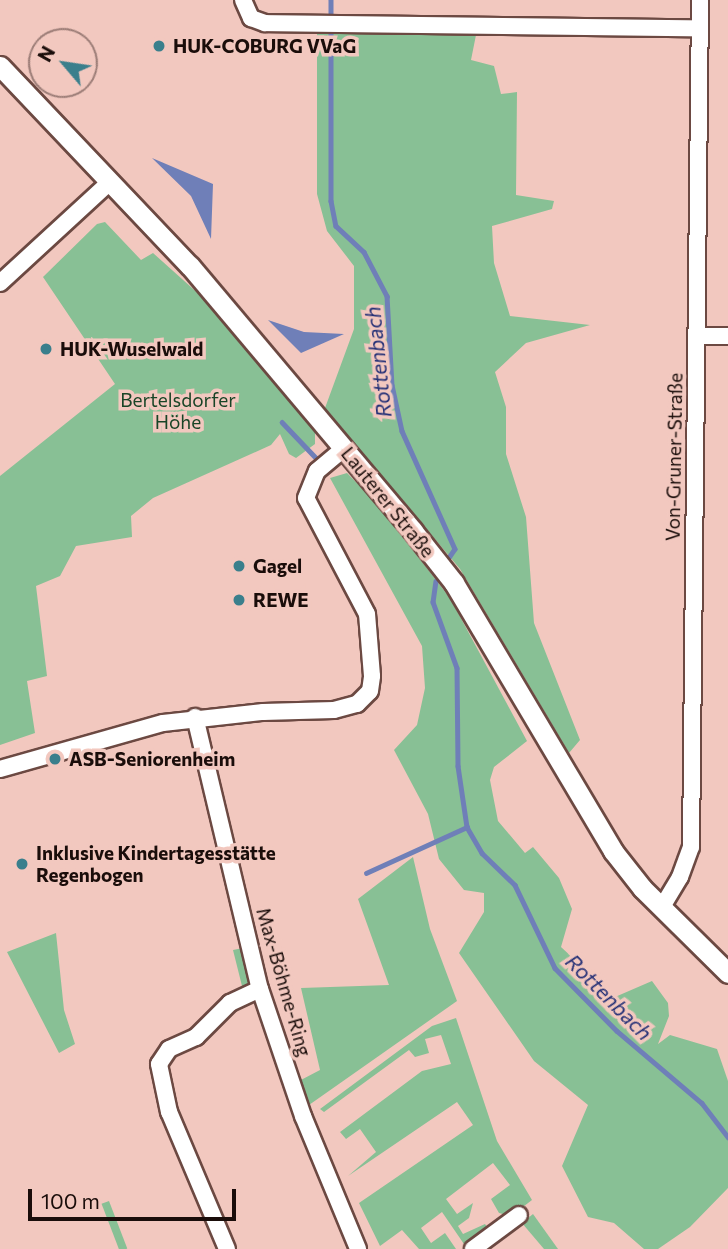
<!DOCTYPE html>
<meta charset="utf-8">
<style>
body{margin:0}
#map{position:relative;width:728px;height:1249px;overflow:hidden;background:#f2c8bf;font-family:Commissioner,sans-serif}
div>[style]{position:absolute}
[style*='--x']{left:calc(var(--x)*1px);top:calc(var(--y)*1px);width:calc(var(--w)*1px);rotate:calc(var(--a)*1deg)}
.green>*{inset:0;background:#88c095;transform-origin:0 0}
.water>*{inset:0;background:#6f7fb8}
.stream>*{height:4.5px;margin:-2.25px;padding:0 2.25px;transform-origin:2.25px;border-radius:2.25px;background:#6f7fb8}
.roads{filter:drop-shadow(2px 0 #6c4942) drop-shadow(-2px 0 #6c4942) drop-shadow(0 2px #6c4942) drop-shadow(0 -2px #6c4942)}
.minor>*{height:16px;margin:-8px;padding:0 8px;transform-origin:8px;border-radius:8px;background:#fff}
.tertiary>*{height:19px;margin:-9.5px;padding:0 9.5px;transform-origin:9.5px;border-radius:9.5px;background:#fff}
.dots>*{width:19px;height:19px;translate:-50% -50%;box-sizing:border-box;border:4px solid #f2c8bf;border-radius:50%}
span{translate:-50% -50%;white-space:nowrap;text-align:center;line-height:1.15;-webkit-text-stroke:7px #f2c8bf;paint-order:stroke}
.poi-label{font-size:19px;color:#1a0d0a;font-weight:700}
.left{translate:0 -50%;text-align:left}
.park-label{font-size:19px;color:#184426}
.street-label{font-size:19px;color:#1a0d0a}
.water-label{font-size:21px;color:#243076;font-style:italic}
.north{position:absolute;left:28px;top:28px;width:70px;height:70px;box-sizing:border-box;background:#f2c8bf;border:2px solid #9c7d77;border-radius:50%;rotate:299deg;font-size:19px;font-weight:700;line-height:28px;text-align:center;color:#1a0d0a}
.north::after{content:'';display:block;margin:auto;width:24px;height:32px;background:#3a7f8c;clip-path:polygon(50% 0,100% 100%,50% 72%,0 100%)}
.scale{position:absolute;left:28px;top:1189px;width:208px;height:32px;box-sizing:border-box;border:4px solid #1a0d0a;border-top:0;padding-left:9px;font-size:21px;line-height:24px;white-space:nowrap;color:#1a0d0a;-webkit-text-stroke:5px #f2c8bf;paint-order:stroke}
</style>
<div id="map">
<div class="green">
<div style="clip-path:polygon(317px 33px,476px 35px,471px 60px,494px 66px,501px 94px,517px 92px,516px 195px,554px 201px,552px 209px,492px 226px,494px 263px,510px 316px,590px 325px,526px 343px,495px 372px,506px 407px,506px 454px,526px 517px,534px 623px,580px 740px,569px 753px,460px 569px,325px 408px,354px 329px,354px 266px,327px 231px,317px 194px)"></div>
<div style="clip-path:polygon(105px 222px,141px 260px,153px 253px,201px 296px,284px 391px,315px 432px,315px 444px,296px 458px,289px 454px,280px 434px,271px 445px,153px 498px,131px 516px,132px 537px,76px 546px,60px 576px,36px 586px,47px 676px,27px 681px,35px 733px,0 745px,0 476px,115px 384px,43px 277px,97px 224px)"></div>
<div style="clip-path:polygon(347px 473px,374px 500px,450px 598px,527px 741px,494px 767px,490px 780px,498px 821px,525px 853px,533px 847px,559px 878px,572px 909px,561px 947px,615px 997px,652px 981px,668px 1003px,669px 1016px,658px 1044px,670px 1035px,717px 1049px,728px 1081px,728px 1188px,690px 1227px,658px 1249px,644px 1249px,614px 1223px,588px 1217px,562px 1166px,588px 1105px,534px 1061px,459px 953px,484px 912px,484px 893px,464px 890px,439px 859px,428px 814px,394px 750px,417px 725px,425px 688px,422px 646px,330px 478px)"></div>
<div style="clip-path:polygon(413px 857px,430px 929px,457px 1001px,309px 1105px,299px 1081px,320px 1070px,301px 988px,389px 985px,358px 899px)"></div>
<div style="clip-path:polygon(56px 933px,64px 1010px,75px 1044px,59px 1053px,7px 952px)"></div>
<div style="clip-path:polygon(243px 948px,252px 977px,243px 990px,233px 950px)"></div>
<div style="clip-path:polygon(456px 1018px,497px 1141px,532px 1200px,511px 1216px,499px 1213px,491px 1199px,510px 1185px,493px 1163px,446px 1199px,457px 1214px,473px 1203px,469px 1218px,458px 1226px,463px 1234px,485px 1224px,489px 1230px,466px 1247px,442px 1212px,421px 1228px,431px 1243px,445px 1233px,456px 1249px,419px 1249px,402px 1230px,380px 1246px,359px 1203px,473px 1125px,457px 1102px,348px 1176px,376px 1152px,360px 1129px,346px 1139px,340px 1132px,422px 1071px,451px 1064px,441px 1035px,425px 1039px,429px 1053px,415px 1057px,409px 1050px,324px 1112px,320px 1109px,432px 1026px)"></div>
<div style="left:109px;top:1201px;width:51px;height:8px;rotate:69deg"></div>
<div style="clip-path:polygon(533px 1214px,558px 1249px,544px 1249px,527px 1229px,522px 1223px)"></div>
</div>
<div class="water">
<div style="clip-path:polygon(152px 158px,213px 184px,211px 239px,191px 196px)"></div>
<div style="clip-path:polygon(268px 320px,304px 332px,344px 334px,301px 353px)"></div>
</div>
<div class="stream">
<div style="--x:331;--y:0;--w:20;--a:90"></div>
<div style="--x:331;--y:29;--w:172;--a:90"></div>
<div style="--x:331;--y:201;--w:25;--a:79"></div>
<div style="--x:336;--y:226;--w:38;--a:43"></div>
<div style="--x:364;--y:252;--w:50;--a:62.4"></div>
<div style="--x:387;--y:296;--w:89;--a:86.8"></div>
<div style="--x:392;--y:385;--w:47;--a:77.7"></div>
<div style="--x:402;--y:431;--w:129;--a:65.8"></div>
<div style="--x:455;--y:549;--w:11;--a:124"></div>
<div style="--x:282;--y:422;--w:52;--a:46.5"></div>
<div style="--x:436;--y:581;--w:21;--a:98"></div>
<div style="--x:433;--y:602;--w:70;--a:70"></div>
<div style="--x:457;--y:668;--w:98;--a:89.4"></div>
<div style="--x:458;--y:766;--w:62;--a:81.6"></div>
<div style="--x:467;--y:827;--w:30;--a:60"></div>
<div style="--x:482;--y:853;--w:46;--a:44.1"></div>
<div style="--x:515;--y:885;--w:92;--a:64.3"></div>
<div style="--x:555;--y:968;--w:88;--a:45.5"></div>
<div style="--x:617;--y:1031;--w:111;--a:40.3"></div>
<div style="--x:702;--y:1103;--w:43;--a:52.6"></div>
<div style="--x:366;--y:873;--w:111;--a:-24.5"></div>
</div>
<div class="roads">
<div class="minor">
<div style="--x:243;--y:0;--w:20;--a:66"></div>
<div style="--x:251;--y:18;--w:15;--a:20"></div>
<div style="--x:265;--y:23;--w:435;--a:0.7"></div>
<div style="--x:0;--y:283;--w:149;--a:-42.6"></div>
<div style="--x:697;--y:336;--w:31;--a:0"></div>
<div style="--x:195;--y:717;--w:280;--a:76.6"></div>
<div style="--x:260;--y:989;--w:134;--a:71.3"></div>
<div style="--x:303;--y:1116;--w:144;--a:67.5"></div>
<div style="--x:0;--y:769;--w:169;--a:-15.8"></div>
<div style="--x:163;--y:723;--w:101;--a:-6.3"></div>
<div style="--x:263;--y:712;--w:71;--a:-1.6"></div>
<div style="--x:334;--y:710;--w:24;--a:-15"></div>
<div style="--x:357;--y:704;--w:18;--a:-45"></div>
<div style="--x:370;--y:691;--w:15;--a:-82"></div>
<div style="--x:372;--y:676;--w:62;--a:-94.6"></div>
<div style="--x:367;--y:614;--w:131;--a:-117.7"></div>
<div style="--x:306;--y:498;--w:29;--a:-68"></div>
<div style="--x:317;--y:471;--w:35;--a:-40"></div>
<div style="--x:662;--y:907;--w:35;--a:-59"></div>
<div style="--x:680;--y:877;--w:32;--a:-70"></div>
<div style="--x:691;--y:847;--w:847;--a:-89.39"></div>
<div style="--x:227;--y:1249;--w:149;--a:-112.9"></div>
<div style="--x:169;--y:1112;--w:49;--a:-101.8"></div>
<div style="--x:159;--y:1064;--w:18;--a:-56"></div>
<div style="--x:169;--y:1049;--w:30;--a:-24"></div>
<div style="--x:196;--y:1037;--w:48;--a:-45"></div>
<div style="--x:230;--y:1003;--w:33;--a:-25"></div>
<div style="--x:473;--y:1249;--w:57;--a:-36.5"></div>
</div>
<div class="tertiary">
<div style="--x:0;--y:66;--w:276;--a:46.5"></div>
<div style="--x:190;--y:266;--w:346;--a:49.9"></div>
<div style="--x:413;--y:531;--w:66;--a:51.7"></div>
<div style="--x:454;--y:583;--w:312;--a:59.3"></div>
<div style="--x:613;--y:851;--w:47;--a:51.9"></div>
<div style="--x:642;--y:888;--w:121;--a:44.7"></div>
</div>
</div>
<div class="dots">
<div style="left:159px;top:46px;background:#3a7f8c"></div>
<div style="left:46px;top:349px;background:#3a7f8c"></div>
<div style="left:239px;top:566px;background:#3a7f8c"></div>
<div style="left:239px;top:600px;background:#3a7f8c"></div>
<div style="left:55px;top:759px;background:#3a7f8c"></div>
<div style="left:22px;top:864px;background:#3a7f8c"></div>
</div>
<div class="poi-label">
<span class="left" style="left:173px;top:46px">HUK-COBURG VVaG</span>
<span class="left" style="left:60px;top:349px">HUK-Wuselwald</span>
<span class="left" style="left:253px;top:566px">Gagel</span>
<span class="left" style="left:253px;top:600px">REWE</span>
<span class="left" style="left:69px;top:759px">ASB-Seniorenheim</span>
<span class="left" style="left:36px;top:864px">Inklusive Kindertagesstätte<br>Regenbogen</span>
</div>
<div class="park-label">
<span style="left:178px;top:411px">Bertelsdorfer<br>Höhe</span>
</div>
<div class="street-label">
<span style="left:674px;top:457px;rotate:-89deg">Von-Gruner-Straße</span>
<span style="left:388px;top:502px;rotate:51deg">Lauterer Straße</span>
<span style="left:284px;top:982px;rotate:74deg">Max-Böhme-Ring</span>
</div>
<div class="water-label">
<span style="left:378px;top:362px;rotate:-96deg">Rottenbach</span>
<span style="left:609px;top:997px;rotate:45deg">Rottenbach</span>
</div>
<div class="north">N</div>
<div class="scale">100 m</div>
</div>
